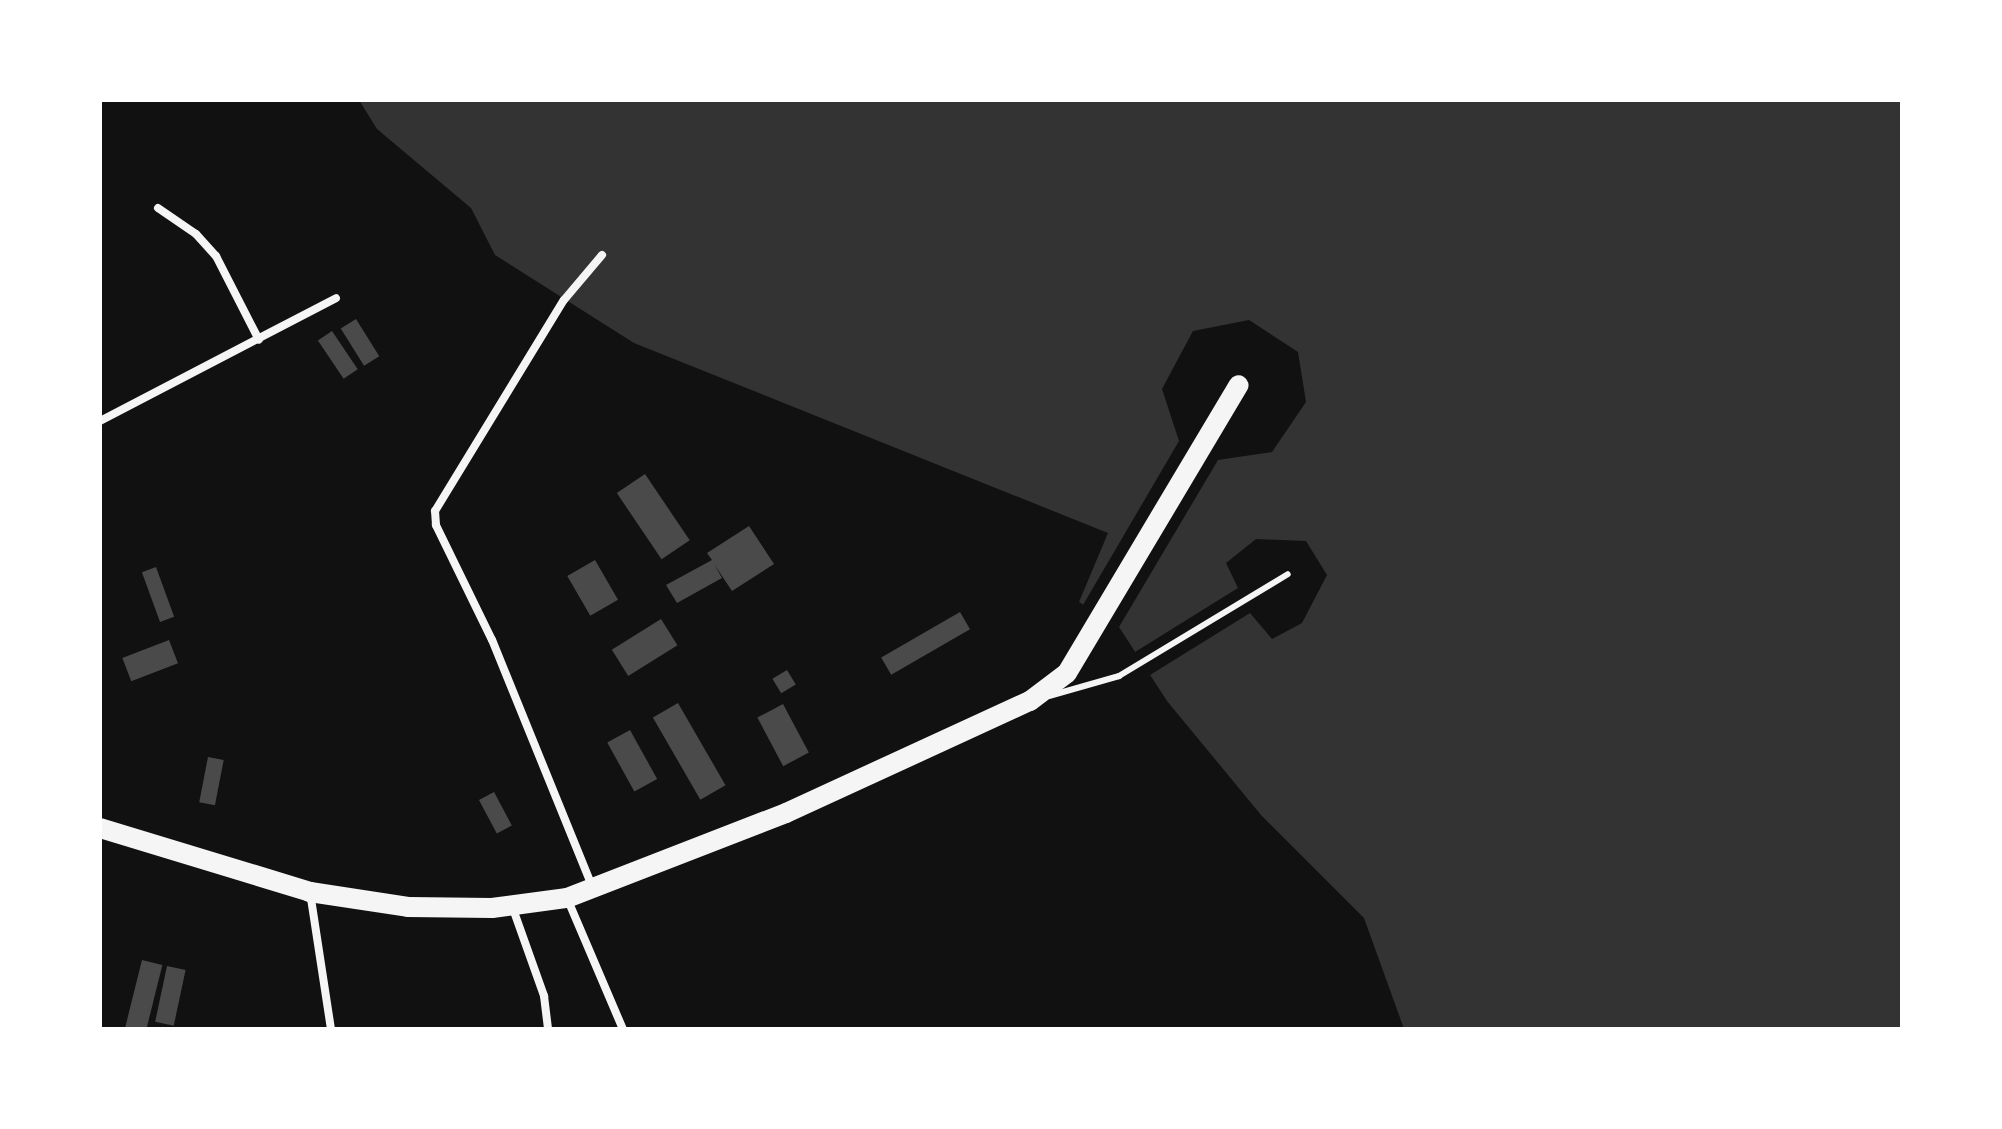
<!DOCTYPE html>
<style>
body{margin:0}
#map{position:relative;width:2002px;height:1129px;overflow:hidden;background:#111;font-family:Commissioner,sans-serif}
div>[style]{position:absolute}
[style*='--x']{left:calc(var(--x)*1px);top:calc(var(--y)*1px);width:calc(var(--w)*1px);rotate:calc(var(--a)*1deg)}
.water>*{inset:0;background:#333}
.pier>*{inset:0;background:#111}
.building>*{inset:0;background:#4a4a4a;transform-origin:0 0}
.service>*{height:6px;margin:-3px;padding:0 3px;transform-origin:3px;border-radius:3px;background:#f5f5f5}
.minor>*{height:8px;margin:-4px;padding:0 4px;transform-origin:4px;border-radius:4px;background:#f5f5f5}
.primary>*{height:20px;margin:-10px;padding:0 10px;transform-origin:10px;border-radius:10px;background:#f5f5f5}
span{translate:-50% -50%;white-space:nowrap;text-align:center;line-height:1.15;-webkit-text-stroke:6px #fff;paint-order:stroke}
.frame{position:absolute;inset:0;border:102px solid #fff;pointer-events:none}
</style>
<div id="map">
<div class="water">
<div style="clip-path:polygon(359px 100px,1902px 100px,1902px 1029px,1404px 1029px,1364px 918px,1261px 815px,1167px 701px,1119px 627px,1079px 602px,1108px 533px,634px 343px,495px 255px,471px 208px,377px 129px)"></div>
</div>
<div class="pier">
<div style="clip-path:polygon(1249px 320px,1298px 352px,1306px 402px,1272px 452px,1218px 460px,1119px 627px,1083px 605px,1179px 441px,1162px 389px,1193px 331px)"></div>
<div style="clip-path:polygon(1256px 539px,1306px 541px,1327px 575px,1302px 623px,1272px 639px,1250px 613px,1150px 675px,1135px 652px,1238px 588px,1226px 563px)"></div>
</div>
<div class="building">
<div style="left:356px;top:319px;width:44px;height:18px;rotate:58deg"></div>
<div style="left:332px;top:331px;width:46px;height:17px;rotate:56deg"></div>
<div style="left:645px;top:474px;width:80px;height:34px;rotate:56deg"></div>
<div style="clip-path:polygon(749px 526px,774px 564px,732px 591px,714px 564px,722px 578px,677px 603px,666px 585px,712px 560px,707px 553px)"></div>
<div style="left:595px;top:560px;width:46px;height:32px;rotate:60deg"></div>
<div style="left:156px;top:567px;width:53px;height:15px;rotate:70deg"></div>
<div style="left:960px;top:612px;width:20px;height:91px;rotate:60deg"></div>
<div style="left:661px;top:619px;width:31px;height:58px;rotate:58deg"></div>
<div style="left:169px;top:640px;width:25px;height:50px;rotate:69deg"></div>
<div style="left:787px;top:670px;width:17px;height:17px;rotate:59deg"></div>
<div style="left:678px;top:703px;width:95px;height:29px;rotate:60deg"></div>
<div style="left:783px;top:704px;width:55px;height:29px;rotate:62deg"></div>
<div style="left:630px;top:730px;width:56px;height:26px;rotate:61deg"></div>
<div style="left:208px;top:757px;width:16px;height:46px;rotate:11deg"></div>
<div style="left:494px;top:792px;width:38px;height:17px;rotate:62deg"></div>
<div style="left:142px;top:960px;width:21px;height:71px;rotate:14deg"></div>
<div style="left:167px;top:966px;width:19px;height:57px;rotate:12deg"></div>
</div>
<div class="service">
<div style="--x:1049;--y:696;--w:73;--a:-15.9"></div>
<div style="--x:1119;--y:676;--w:197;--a:-31.1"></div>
</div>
<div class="minor">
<div style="--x:158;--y:208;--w:46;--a:34.4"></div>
<div style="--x:196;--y:234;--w:30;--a:48"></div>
<div style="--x:216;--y:256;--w:94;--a:62.9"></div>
<div style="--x:100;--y:421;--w:266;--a:-27.5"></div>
<div style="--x:592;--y:886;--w:266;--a:-112.1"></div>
<div style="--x:492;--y:640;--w:128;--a:-116"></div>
<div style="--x:436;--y:525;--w:14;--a:-94"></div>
<div style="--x:435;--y:511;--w:247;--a:-58.6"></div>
<div style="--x:564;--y:300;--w:59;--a:-49.8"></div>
<div style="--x:310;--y:892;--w:139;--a:81.3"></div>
<div style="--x:567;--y:898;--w:142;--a:66.9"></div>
<div style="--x:512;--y:906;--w:96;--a:70.4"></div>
<div style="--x:544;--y:996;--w:33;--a:83"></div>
</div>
<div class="primary">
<div style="--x:100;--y:828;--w:220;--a:16.9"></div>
<div style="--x:310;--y:892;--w:99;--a:8.7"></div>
<div style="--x:408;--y:907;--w:84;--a:0.7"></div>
<div style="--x:492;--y:908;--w:76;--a:-7.6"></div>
<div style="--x:567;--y:898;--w:235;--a:-21.2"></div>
<div style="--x:786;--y:813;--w:268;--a:-24.7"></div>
<div style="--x:1030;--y:701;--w:46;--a:-37.1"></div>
<div style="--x:1067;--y:673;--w:335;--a:-59.2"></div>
</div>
<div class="frame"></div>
</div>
